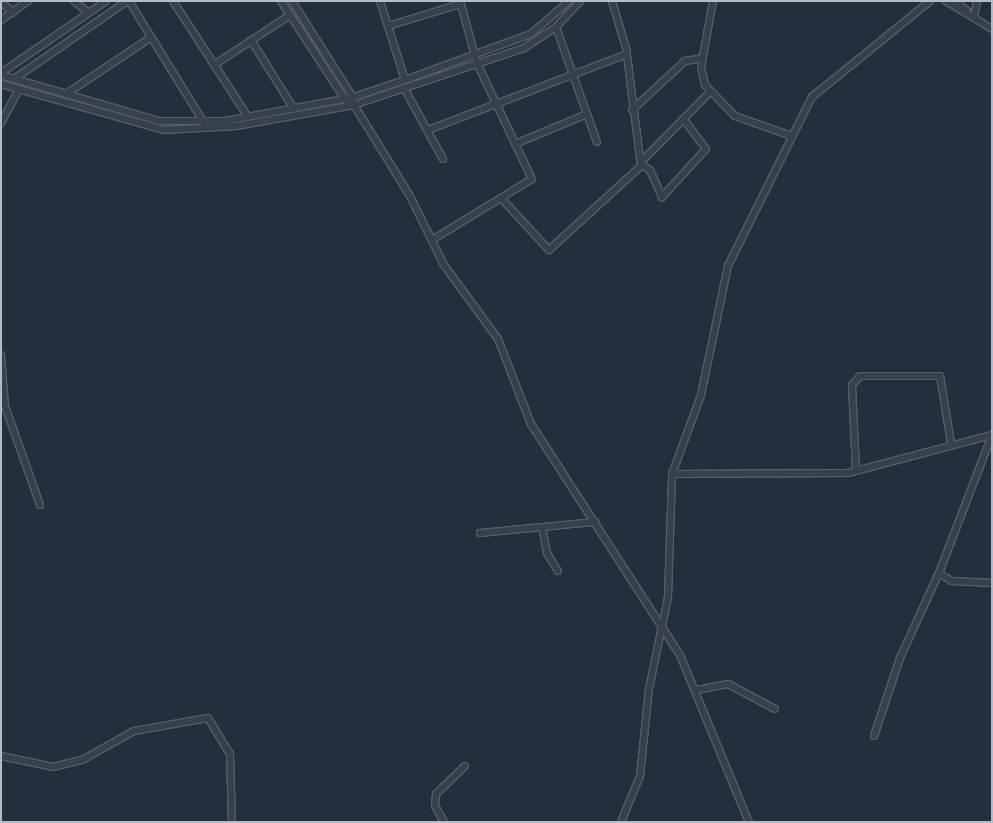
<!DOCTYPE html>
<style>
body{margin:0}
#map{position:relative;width:993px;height:823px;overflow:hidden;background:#232f3d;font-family:"DM Sans",sans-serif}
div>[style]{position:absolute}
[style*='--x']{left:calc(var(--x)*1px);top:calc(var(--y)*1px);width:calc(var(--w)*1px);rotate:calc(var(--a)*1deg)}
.roads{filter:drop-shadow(1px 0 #555e6b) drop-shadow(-1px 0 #555e6b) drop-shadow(0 1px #555e6b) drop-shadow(0 -1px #555e6b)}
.minor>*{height:6px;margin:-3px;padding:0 3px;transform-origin:3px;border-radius:3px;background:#37414d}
span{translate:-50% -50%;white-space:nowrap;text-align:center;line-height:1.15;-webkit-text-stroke:4.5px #1c2632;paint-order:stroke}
.frame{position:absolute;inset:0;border:2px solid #b2bbc8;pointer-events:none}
</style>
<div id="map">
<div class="roads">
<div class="minor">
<div style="--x:74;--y:1;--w:19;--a:39"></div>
<div style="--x:129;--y:1;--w:143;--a:58.4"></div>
<div style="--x:173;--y:1;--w:138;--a:57.1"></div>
<div style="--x:281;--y:1;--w:117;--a:56.9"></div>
<div style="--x:345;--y:99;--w:11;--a:34"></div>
<div style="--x:354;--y:105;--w:107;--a:58.4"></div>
<div style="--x:410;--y:196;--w:77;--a:63.8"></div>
<div style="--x:444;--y:265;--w:92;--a:53.9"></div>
<div style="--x:498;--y:339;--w:91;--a:68.8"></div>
<div style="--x:531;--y:424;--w:275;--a:57.2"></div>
<div style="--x:680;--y:655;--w:181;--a:67.6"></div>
<div style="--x:292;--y:1;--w:116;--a:57.7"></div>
<div style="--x:380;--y:1;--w:83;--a:72.4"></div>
<div style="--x:713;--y:1;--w:67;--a:100.3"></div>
<div style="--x:701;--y:67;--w:18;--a:77"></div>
<div style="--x:705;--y:85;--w:43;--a:45.9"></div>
<div style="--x:735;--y:116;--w:60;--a:19.3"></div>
<div style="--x:946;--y:1;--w:54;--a:31.3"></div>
<div style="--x:956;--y:1;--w:15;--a:42"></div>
<div style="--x:1;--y:2;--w:16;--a:40"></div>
<div style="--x:974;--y:18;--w:17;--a:-80"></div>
<div style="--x:1;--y:20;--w:33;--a:-35"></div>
<div style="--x:388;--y:26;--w:75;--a:-17"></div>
<div style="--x:556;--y:27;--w:122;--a:70.4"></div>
<div style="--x:251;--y:40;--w:81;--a:58.1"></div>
<div style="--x:214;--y:65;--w:91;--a:-33.3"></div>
<div style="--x:1;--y:73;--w:127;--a:-34.4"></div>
<div style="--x:1;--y:75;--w:165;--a:16.2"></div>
<div style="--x:159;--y:121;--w:66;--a:0"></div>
<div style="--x:225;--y:121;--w:131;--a:-10.5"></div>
<div style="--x:354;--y:97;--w:54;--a:-18.4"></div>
<div style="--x:405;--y:80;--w:134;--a:-20.1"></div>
<div style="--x:531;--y:34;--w:50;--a:-41"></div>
<div style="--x:14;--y:79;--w:137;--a:-34.6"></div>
<div style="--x:1;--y:84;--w:170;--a:15.7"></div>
<div style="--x:165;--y:130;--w:71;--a:-3.2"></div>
<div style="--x:236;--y:126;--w:120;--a:-10.1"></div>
<div style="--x:354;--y:105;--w:179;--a:-18.5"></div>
<div style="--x:524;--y:48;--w:38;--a:-33"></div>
<div style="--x:556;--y:27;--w:35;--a:-47"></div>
<div style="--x:404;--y:88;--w:81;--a:61.2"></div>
<div style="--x:66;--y:94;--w:101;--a:-33.7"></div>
<div style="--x:632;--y:110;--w:72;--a:-42.8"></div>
<div style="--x:685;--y:61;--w:18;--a:-9"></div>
<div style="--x:1;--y:123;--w:38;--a:-62"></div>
<div style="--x:428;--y:130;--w:213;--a:-20.9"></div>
<div style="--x:515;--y:144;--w:78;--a:-22.6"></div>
<div style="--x:642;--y:161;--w:98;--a:-45.4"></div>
<div style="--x:642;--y:165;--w:9;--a:32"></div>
<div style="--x:650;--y:170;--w:30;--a:66"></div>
<div style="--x:662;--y:197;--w:65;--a:-47.5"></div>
<div style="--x:706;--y:149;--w:38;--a:-127"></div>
<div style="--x:501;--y:198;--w:71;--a:47.3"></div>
<div style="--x:549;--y:250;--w:125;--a:-42.4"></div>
<div style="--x:641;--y:166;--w:119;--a:-97.2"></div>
<div style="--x:626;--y:48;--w:49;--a:-106.6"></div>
<div style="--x:432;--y:240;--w:117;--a:-31.4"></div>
<div style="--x:532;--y:179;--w:128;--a:-115.4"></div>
<div style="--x:477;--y:63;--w:64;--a:-105.3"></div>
<div style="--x:1;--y:355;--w:51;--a:85.5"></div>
<div style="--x:5;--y:406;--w:105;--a:70.5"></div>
<div style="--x:856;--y:470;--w:85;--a:-92.7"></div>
<div style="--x:852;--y:385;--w:12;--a:-48"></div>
<div style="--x:860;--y:376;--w:80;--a:0"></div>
<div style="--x:940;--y:376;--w:68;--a:80.7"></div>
<div style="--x:672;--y:474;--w:176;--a:-0.3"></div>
<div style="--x:848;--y:473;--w:149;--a:-14.8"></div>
<div style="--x:542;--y:527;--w:26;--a:79"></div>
<div style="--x:547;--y:553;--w:21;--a:59"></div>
<div style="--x:480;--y:533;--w:116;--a:-5.5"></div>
<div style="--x:939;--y:573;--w:15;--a:32"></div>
<div style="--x:952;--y:581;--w:40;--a:2.9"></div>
<div style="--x:697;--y:690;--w:32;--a:-11"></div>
<div style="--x:728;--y:684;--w:53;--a:28"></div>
<div style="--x:874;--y:736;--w:82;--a:-71.6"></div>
<div style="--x:900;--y:658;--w:94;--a:-65.4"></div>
<div style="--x:939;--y:573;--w:148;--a:-69"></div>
<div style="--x:1;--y:756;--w:53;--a:11.9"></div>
<div style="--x:53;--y:767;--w:32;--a:-14"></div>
<div style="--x:84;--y:759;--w:57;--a:-29.2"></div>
<div style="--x:134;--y:731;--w:75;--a:-10"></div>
<div style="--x:208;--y:718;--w:42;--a:58.6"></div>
<div style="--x:230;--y:754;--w:68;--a:88.3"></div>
<div style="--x:444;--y:822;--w:18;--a:-119"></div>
<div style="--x:435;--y:806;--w:12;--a:-85"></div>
<div style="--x:436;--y:794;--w:40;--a:-44"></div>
<div style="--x:621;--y:822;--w:50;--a:-67.6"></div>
<div style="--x:640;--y:776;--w:87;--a:-84.1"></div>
<div style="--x:649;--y:689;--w:94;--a:-78.3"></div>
<div style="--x:668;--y:597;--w:123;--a:-88.1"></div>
<div style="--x:672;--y:474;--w:84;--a:-69.8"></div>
<div style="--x:701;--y:395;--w:132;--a:-78.2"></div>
<div style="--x:728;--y:266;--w:189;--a:-63.6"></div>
<div style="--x:812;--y:97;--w:152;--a:-39.1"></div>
</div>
</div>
<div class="frame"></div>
</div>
